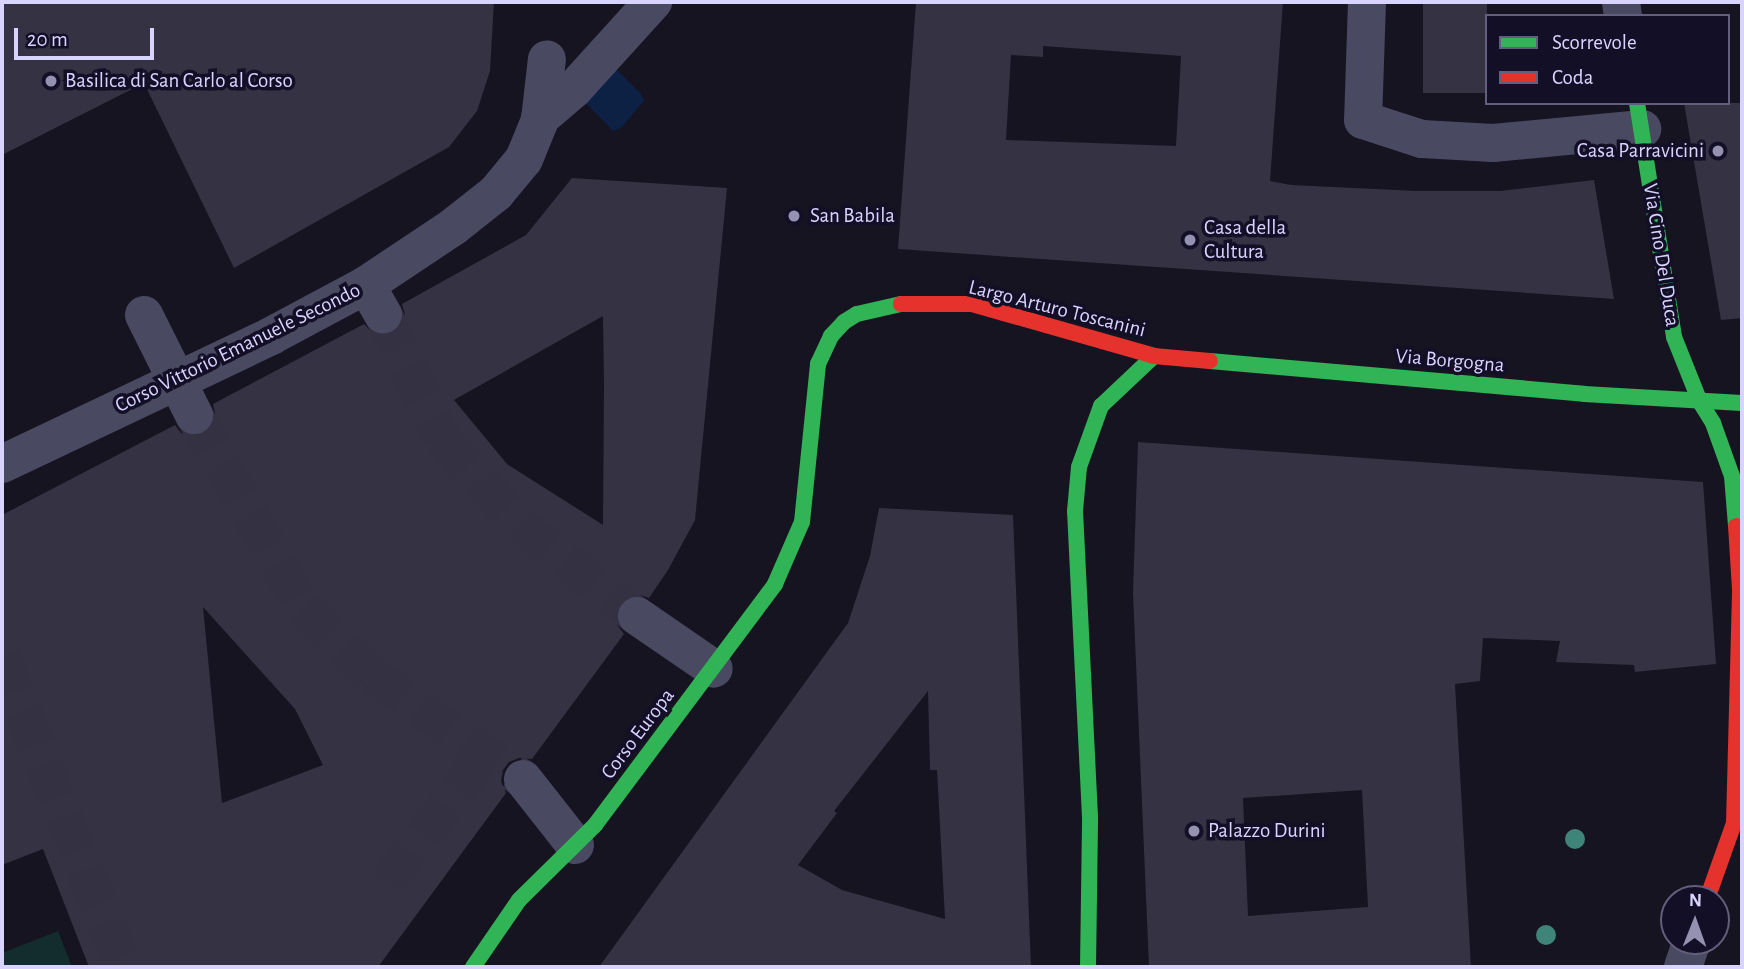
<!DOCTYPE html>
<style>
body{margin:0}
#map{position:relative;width:1744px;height:969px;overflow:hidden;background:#161421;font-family:"Alegreya Sans",sans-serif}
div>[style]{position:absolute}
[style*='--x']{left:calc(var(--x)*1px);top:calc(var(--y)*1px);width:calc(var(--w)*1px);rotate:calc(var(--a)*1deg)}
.green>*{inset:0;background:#132c2d}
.water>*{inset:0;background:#0d2144}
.building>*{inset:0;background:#343243;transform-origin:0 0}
.street-tunnel>*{height:38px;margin-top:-19px;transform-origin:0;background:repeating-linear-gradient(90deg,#333142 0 38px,transparent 0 57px)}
.street>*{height:38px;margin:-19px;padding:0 19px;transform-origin:19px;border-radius:19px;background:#4a4962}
.fast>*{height:16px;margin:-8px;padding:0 8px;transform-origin:8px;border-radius:8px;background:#30b455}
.jam>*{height:16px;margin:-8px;padding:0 8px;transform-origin:8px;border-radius:8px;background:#e5322d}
.trees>*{width:20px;height:20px;margin:-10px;border-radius:50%;background:#3e8478}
.dots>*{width:19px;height:19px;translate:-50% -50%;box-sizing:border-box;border:4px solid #130f26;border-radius:50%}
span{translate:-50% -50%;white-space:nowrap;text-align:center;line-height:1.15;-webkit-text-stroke:7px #130f26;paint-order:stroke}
.poi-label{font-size:21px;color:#d9d4ff}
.left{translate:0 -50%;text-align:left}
.right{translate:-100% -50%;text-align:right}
.street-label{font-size:21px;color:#d9d4ff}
.frame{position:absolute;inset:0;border:4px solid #d9d4ff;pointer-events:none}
.legend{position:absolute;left:1485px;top:14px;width:245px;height:91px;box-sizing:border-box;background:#130f26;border:2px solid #625e7d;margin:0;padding:9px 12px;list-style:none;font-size:21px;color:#d9d4ff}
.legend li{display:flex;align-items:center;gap:14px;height:35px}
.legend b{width:35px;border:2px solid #625e7d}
.north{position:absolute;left:1660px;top:885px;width:70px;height:70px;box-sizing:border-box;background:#130f26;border:2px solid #625e7d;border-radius:50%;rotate:1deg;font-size:19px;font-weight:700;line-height:28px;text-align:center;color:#d9d4ff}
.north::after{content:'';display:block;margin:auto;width:24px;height:32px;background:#9591b1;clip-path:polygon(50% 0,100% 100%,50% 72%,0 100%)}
.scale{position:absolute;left:14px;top:28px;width:140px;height:32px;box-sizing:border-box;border:4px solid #d9d4ff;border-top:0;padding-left:9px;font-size:21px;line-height:24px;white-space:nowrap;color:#d9d4ff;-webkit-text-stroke:5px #130f26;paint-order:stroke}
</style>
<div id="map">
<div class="green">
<div style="clip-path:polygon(58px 931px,72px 967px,2px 967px,2px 953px)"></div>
</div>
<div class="water">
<div style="clip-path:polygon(616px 69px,641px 94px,644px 101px,621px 128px,613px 131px,586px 103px)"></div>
</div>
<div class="building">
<div style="clip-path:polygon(2px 2px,494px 2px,490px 71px,477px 111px,449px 147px,234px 268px,144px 83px,2px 155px)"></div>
<div style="clip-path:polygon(evenodd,916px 2px,1283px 2px,1270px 181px,1291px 185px,1417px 191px,1500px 191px,1594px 180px,1614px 299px,898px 249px,916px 2px,1043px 46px,1181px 56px,1176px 146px,1006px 140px,1011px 55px,1043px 57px,1043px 46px)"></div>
<div style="left:1423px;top:2px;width:64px;height:91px"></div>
<div style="clip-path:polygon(1684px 103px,1742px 103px,1742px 318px,1721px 320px)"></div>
<div style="clip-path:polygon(evenodd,572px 178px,727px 188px,695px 520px,668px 570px,649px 598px,638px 594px,628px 596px,619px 603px,615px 615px,617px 625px,624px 634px,532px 759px,519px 758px,509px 762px,503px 770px,501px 781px,506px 793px,378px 967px,89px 967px,43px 849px,2px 865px,2px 515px,175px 425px,181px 433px,192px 437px,204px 434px,213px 426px,216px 417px,213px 404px,364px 324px,373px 333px,384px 336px,395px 332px,402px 324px,405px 315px,402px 304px,526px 235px,572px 178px,603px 316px,604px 384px,603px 525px,507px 464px,454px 400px,603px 316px,572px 178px,203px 607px,295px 709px,323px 765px,222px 803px,203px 607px)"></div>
<div style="clip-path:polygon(evenodd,1138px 442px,1703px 482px,1716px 664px,1635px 672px,1634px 665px,1556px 662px,1560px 641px,1483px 638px,1480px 681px,1455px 684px,1471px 967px,1149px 967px,1133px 593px,1138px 442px,1362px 790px,1368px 907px,1248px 916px,1243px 798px,1362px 790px)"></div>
<div style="clip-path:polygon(evenodd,879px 508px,1013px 515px,1031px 967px,599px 967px,848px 623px,870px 556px,879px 508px,928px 691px,930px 770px,937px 770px,945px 919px,842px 890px,798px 865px,837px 813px,834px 811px,928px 691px)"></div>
</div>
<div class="street-tunnel">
<div style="--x:383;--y:314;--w:138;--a:64.7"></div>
<div style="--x:442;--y:439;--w:116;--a:47.8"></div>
<div style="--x:520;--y:525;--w:148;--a:37.9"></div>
<div style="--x:194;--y:415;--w:222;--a:60.5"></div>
<div style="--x:303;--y:608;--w:96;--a:44.2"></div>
<div style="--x:372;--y:675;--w:183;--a:34.6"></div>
<div style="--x:2;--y:657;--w:333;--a:68.7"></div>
<div style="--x:388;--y:881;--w:163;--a:-52.5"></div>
</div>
<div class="street">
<div style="--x:1367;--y:2;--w:118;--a:91.9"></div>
<div style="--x:1363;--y:120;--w:62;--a:17.9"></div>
<div style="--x:1422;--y:139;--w:71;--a:3.2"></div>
<div style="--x:1493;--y:143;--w:150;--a:-5.4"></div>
<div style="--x:1621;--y:2;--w:14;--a:82"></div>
<div style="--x:540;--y:118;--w:45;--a:-40.5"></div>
<div style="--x:574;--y:89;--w:118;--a:-47.8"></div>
<div style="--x:366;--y:285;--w:34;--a:60"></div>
<div style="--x:144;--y:315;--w:112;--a:63.4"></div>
<div style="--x:2;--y:464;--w:298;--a:-25.4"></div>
<div style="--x:271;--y:336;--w:108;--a:-28.2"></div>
<div style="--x:366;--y:285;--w:105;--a:-33.7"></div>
<div style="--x:453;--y:227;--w:55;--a:-38.3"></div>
<div style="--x:496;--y:193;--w:44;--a:-50.5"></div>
<div style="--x:524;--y:159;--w:42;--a:-67.7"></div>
<div style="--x:540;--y:120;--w:61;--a:-83.5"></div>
<div style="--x:637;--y:616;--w:93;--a:34.5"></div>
<div style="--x:523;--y:779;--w:84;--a:51.8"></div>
<div style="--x:1683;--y:967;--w:28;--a:-71"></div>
</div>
<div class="fast">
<div style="--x:1637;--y:103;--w:237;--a:81"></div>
<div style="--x:1674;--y:337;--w:70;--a:68.2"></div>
<div style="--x:1700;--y:402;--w:25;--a:58"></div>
<div style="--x:1713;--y:423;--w:56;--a:70.3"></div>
<div style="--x:1732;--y:476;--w:50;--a:85.4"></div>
<div style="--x:1210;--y:361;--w:375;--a:5"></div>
<div style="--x:1584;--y:394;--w:158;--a:3.3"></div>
<div style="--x:473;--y:967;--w:81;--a:-55.5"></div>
<div style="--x:519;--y:900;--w:107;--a:-44.6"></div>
<div style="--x:595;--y:825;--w:301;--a:-53.2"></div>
<div style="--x:775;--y:584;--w:68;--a:-66.5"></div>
<div style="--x:802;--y:522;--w:159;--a:-84.2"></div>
<div style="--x:818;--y:364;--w:31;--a:-65"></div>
<div style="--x:831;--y:336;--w:19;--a:-47"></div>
<div style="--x:844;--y:322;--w:15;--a:-32"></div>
<div style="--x:857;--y:314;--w:45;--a:-12.8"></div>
<div style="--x:1088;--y:967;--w:150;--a:-89.2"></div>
<div style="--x:1090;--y:817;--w:306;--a:-92.8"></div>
<div style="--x:1075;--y:511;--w:44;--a:-84.8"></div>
<div style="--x:1079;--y:467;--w:65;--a:-70.2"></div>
<div style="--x:1101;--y:406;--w:73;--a:-43.3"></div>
</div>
<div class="jam">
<div style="--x:901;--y:304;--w:71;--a:0"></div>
<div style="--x:972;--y:304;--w:189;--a:15.9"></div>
<div style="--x:1154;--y:356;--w:56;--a:5.1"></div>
<div style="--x:1707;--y:899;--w:81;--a:-70.4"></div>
<div style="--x:1734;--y:823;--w:234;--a:-88.5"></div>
<div style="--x:1740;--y:589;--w:63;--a:-93.6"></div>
</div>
<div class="trees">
<div style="left:1575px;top:839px"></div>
<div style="left:1546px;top:935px"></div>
</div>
<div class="dots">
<div style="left:51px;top:81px;background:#9591b1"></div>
<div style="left:1718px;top:151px;background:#9591b1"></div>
<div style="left:794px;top:216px;background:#9591b1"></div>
<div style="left:1190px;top:240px;background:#9591b1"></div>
<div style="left:1194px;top:831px;background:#9591b1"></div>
</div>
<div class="poi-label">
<span class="left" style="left:65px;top:81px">Basilica di San Carlo al Corso</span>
<span class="right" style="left:1704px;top:151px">Casa Parravicini</span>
<span class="left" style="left:810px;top:216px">San Babila</span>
<span class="left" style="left:1204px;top:240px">Casa della<br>Cultura</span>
<span class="left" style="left:1208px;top:831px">Palazzo Durini</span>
</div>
<div class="street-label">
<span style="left:1661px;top:255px;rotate:81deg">Via Cino Del Duca</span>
<span style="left:1057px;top:309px;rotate:14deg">Largo Arturo Toscanini</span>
<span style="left:238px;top:348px;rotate:-26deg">Corso Vittorio Emanuele Secondo</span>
<span style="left:1450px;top:361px;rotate:5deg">Via Borgogna</span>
<span style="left:638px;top:734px;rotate:-53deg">Corso Europa</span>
</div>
<div class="frame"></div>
<ul class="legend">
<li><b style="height:9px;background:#30b455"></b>Scorrevole</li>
<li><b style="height:9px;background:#e5322d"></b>Coda</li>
</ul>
<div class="north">N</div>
<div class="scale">20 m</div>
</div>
